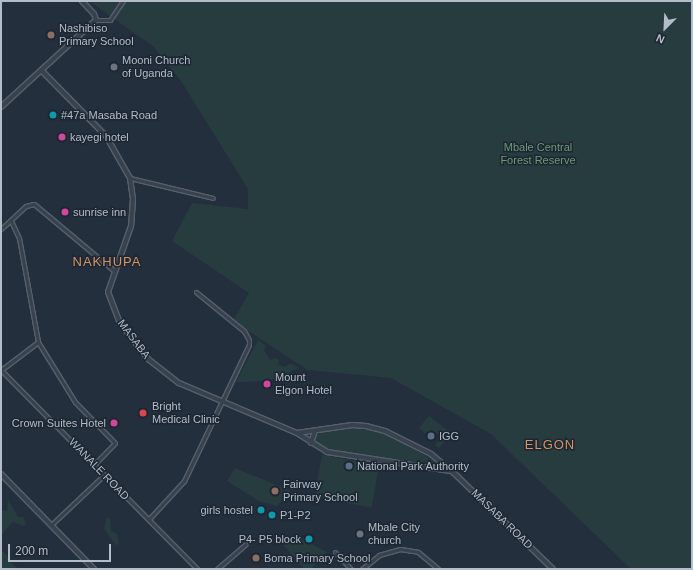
<!DOCTYPE html>
<style>
body{margin:0}
#map{position:relative;width:693px;height:570px;overflow:hidden;background:#242f3e;font-family:Arial,sans-serif}
div>[style]{position:absolute}
[style*='--x']{left:calc(var(--x)*1px);top:calc(var(--y)*1px);width:calc(var(--w)*1px);rotate:calc(var(--a)*1deg)}
.green>*{inset:0;background:#263c3f;transform-origin:0 0}
.roads{filter:drop-shadow(1px 0 #565f6c) drop-shadow(-1px 0 #565f6c) drop-shadow(0 1px #565f6c) drop-shadow(0 -1px #565f6c)}
.minor>*{height:3px;margin:-1.5px;padding:0 1.5px;transform-origin:1.5px;border-radius:1.5px;background:#38414e}
.tertiary>*{height:4px;margin:-2px;padding:0 2px;transform-origin:2px;border-radius:2px;background:#38414e}
.dots>*{width:11px;height:11px;translate:-50% -50%;box-sizing:border-box;border:2px solid #1d2633;border-radius:50%}
span{translate:-50% -50%;white-space:nowrap;text-align:center;line-height:1.15;-webkit-text-stroke:3px #1d2633;paint-order:stroke}
.poi-label{font-size:11px;color:#b4bcc9}
.left{translate:0 -50%;text-align:left}
.right{translate:-100% -50%;text-align:right}
.park-label{font-size:11px;color:#6b9a76}
.street-label{font-size:11px;color:#b4bcc9}
.quarter-label{font-size:13px;color:#d59563;letter-spacing:1px}
.frame{position:absolute;inset:0;border:2px solid #b4bcc9;pointer-events:none}
.north{position:absolute;left:645px;top:8px;width:40px;height:40px;-webkit-text-stroke:3px #1d2633;paint-order:stroke;rotate:204deg;font-size:11px;font-weight:700;line-height:16px;text-align:center;color:#b4bcc9}
.north::after{content:'';display:block;margin:auto;width:14px;height:18px;background:#b4bcc9;clip-path:polygon(50% 0,100% 100%,50% 72%,0 100%)}
.scale{position:absolute;left:8px;top:544px;width:103px;height:18px;box-sizing:border-box;border:2px solid #b4bcc9;border-top:0;padding-left:5px;font-size:12px;line-height:14px;white-space:nowrap;color:#b4bcc9;-webkit-text-stroke:3px #1d2633;paint-order:stroke}
</style>
<div id="map">
<div class="green">
<div style="clip-path:polygon(89px 1px,692px 1px,692px 569px,631px 569px,491px 434px,391px 378px,308px 370px,233px 321px,249px 293px,172px 241px,192px 203px,248px 209px,248px 189px,181px 81px,154px 47px)"></div>
<div style="clip-path:polygon(258px 340px,266px 346px,264px 350px,270px 360px,277px 358px,279px 361px,278px 364px,284px 367px,291px 363px,299px 368px,291px 371px,284px 383px,272px 379px,270px 381px,236px 382px)"></div>
<div style="clip-path:polygon(429px 416px,451px 433px,439px 448px,435px 445px,442px 436px,431px 430px,427px 435px,419px 428px)"></div>
<div style="clip-path:polygon(344px 427px,384px 432px,443px 466px,344px 452px,326px 448px,314px 440px,316px 434px)"></div>
<div style="left:322px;top:455px;width:58px;height:43px;rotate:10deg"></div>
<div style="clip-path:polygon(235px 468px,291px 491px,277px 506px,259px 501px,227px 481px)"></div>
<div style="clip-path:polygon(8px 499px,18px 517px,23px 517px,26px 524px,23px 526px,13px 522px,1px 535px,1px 510px,7px 511px)"></div>
<div style="clip-path:polygon(107px 517px,110px 519px,111px 531px,117px 534px,119px 544px,116px 545px,104px 529px)"></div>
<div style="clip-path:polygon(296px 536px,327px 552px,311px 569px,304px 569px,280px 541px)"></div>
<div style="clip-path:polygon(1px 549px,11px 560px,12px 564px,19px 569px,1px 569px)"></div>
</div>
<div class="roads">
<div class="minor">
<div style="--x:96;--y:20;--w:14;--a:0"></div>
<div style="--x:110;--y:20;--w:23;--a:-56"></div>
<div style="--x:130;--y:178;--w:85;--a:13.5"></div>
<div style="--x:11;--y:221;--w:19;--a:65"></div>
<div style="--x:19;--y:238;--w:106;--a:79.6"></div>
<div style="--x:38;--y:342;--w:70;--a:58.3"></div>
<div style="--x:75;--y:402;--w:57;--a:45.7"></div>
<div style="--x:115;--y:443;--w:30;--a:134"></div>
<div style="--x:1;--y:229;--w:34;--a:-43"></div>
<div style="--x:26;--y:206;--w:8;--a:-14"></div>
<div style="--x:34;--y:204;--w:104;--a:39.9"></div>
<div style="--x:1;--y:370;--w:279;--a:45.4"></div>
<div style="--x:1;--y:370;--w:46;--a:-37.1"></div>
<div style="--x:149;--y:519;--w:52;--a:-47.4"></div>
<div style="--x:184;--y:481;--w:151;--a:-64.5"></div>
<div style="--x:249;--y:345;--w:5;--a:-90"></div>
<div style="--x:249;--y:340;--w:10;--a:-119"></div>
<div style="--x:244;--y:331;--w:62;--a:-140.9"></div>
<div style="--x:51;--y:525;--w:73;--a:-43.3"></div>
<div style="--x:335;--y:552;--w:23;--a:47"></div>
<div style="--x:217;--y:569;--w:38;--a:-41"></div>
<div style="--x:362;--y:569;--w:22;--a:-39"></div>
<div style="--x:379;--y:555;--w:22;--a:-16"></div>
<div style="--x:400;--y:549;--w:18;--a:9"></div>
<div style="--x:418;--y:552;--w:26;--a:40"></div>
</div>
<div class="tertiary">
<div style="--x:42;--y:71;--w:91;--a:45.4"></div>
<div style="--x:106;--y:136;--w:48;--a:60.3"></div>
<div style="--x:130;--y:178;--w:21;--a:82"></div>
<div style="--x:133;--y:199;--w:27;--a:94"></div>
<div style="--x:131;--y:226;--w:70;--a:109.2"></div>
<div style="--x:108;--y:292;--w:33;--a:69"></div>
<div style="--x:120;--y:323;--w:46;--a:52.1"></div>
<div style="--x:148;--y:359;--w:39;--a:38"></div>
<div style="--x:179;--y:383;--w:128;--a:23"></div>
<div style="--x:297;--y:433;--w:36;--a:32"></div>
<div style="--x:327;--y:452;--w:125;--a:8.7"></div>
<div style="--x:1;--y:107;--w:129;--a:-42.5"></div>
<div style="--x:96;--y:20;--w:6;--a:-108"></div>
<div style="--x:94;--y:14;--w:18;--a:-133"></div>
<div style="--x:297;--y:433;--w:56;--a:-8.3"></div>
<div style="--x:352;--y:425;--w:14;--a:4"></div>
<div style="--x:366;--y:426;--w:20;--a:15"></div>
<div style="--x:385;--y:431;--w:51;--a:26.6"></div>
<div style="--x:431;--y:454;--w:35;--a:40"></div>
<div style="--x:458;--y:477;--w:132;--a:44.1"></div>
<div style="--x:311;--y:443;--w:13;--a:-72"></div>
<div style="--x:1;--y:474;--w:133;--a:45.6"></div>
</div>
</div>
<div class="dots">
<div style="left:51px;top:35px;background:#8d6e63"></div>
<div style="left:114px;top:67px;background:#6b7280"></div>
<div style="left:53px;top:115px;background:#0f9aa8"></div>
<div style="left:62px;top:137px;background:#d1479c"></div>
<div style="left:65px;top:212px;background:#d1479c"></div>
<div style="left:267px;top:384px;background:#d1479c"></div>
<div style="left:143px;top:413px;background:#e0444e"></div>
<div style="left:114px;top:423px;background:#d1479c"></div>
<div style="left:431px;top:436px;background:#5c6f8a"></div>
<div style="left:349px;top:466px;background:#5c6f8a"></div>
<div style="left:275px;top:491px;background:#8d6e63"></div>
<div style="left:261px;top:510px;background:#0f9aa8"></div>
<div style="left:272px;top:515px;background:#0f9aa8"></div>
<div style="left:360px;top:534px;background:#6b7280"></div>
<div style="left:309px;top:539px;background:#0f9aa8"></div>
<div style="left:256px;top:558px;background:#8d6e63"></div>
</div>
<div class="poi-label">
<span class="left" style="left:59px;top:35px">Nashibiso<br>Primary School</span>
<span class="left" style="left:122px;top:67px">Mooni Church<br>of Uganda</span>
<span class="left" style="left:61px;top:115px">#47a Masaba Road</span>
<span class="left" style="left:70px;top:137px">kayegi hotel</span>
<span class="left" style="left:73px;top:212px">sunrise inn</span>
<span class="left" style="left:275px;top:384px">Mount<br>Elgon Hotel</span>
<span class="left" style="left:152px;top:413px">Bright<br>Medical Clinic</span>
<span class="right" style="left:106px;top:423px">Crown Suites Hotel</span>
<span class="left" style="left:439px;top:436px">IGG</span>
<span class="left" style="left:357px;top:466px">National Park Authority</span>
<span class="left" style="left:283px;top:491px">Fairway<br>Primary School</span>
<span class="right" style="left:253px;top:510px">girls hostel</span>
<span class="left" style="left:280px;top:515px">P1-P2</span>
<span class="left" style="left:368px;top:534px">Mbale City<br>church</span>
<span class="right" style="left:301px;top:539px">P4- P5 block</span>
<span class="left" style="left:264px;top:558px">Boma Primary School</span>
</div>
<div class="park-label">
<span style="left:538px;top:154px">Mbale Central<br>Forest Reserve</span>
</div>
<div class="street-label">
<span style="left:134px;top:339px;rotate:53deg">MASABA</span>
<span style="left:99px;top:469px;rotate:46deg">WANALE ROAD</span>
<span style="left:502px;top:519px;rotate:44deg">MASABA ROAD</span>
</div>
<div class="quarter-label">
<span style="left:107px;top:262px">NAKHUPA</span>
<span style="left:550px;top:445px">ELGON</span>
</div>
<div class="frame"></div>
<div class="north">N</div>
<div class="scale">200 m</div>
</div>
